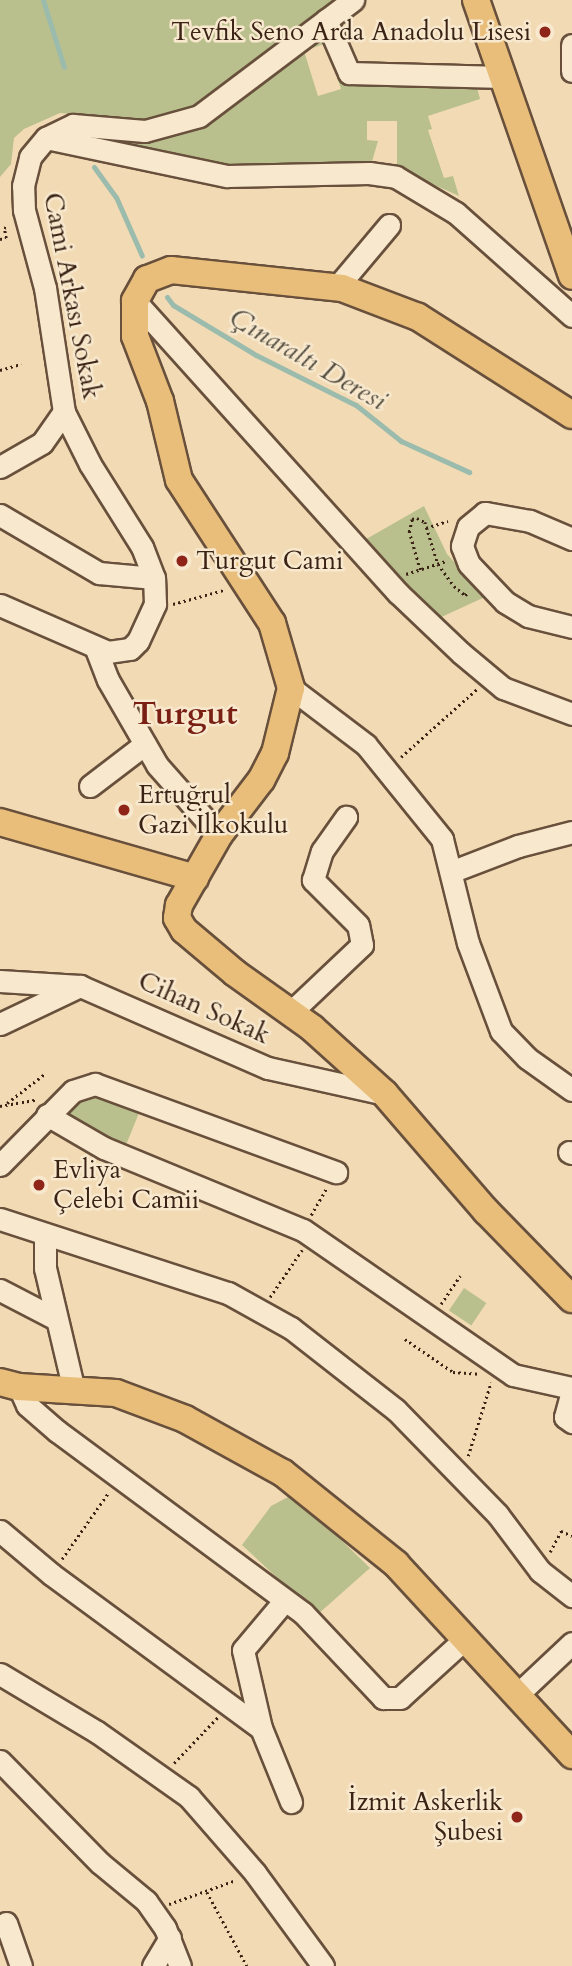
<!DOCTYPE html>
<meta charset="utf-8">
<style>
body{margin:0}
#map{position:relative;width:572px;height:1966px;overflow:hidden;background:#f2dbb4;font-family:Cardo,serif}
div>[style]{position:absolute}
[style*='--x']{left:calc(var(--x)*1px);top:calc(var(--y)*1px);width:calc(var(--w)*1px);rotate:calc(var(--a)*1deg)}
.green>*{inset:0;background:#bac08d;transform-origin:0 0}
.stream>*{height:5px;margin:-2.5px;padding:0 2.5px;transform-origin:2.5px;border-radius:2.5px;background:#9bbbad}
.path>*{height:2.5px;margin-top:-1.25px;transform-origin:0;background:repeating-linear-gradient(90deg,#3a2214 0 2px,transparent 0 5.5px)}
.roads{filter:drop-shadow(2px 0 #68503c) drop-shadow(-2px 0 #68503c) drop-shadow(0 2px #68503c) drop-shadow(0 -2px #68503c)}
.minor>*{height:21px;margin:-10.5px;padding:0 10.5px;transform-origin:10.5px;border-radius:10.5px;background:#f7e8ce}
.major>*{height:26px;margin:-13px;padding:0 13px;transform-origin:13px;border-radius:13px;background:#e9be7a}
.dots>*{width:19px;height:19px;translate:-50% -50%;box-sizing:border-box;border:4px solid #f7e8ce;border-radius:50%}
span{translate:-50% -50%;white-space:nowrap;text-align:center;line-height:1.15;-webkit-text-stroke:5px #f7e8ce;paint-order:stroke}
.poi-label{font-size:26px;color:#3a2214}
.right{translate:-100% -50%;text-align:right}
.left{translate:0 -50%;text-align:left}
.street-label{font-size:26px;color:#3a2214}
.water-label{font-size:28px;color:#575042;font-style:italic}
.district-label{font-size:33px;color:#7a1f14;font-weight:700}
</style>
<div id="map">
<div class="green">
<div style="clip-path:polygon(0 0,345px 0,207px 104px,158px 121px,60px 113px,24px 129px,14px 138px,11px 164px,0 177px)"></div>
<div style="clip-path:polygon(323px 33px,327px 43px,304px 51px,318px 96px,341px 89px,338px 80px,476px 84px,480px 99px,428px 116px,432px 129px,428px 130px,444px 178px,453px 176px,459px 196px,397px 168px,397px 121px,367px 121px,367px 140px,378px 141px,371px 165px,253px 171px,99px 137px,156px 136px)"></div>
<div style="clip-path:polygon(424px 506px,447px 554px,485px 597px,435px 620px,361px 542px)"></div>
<div style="clip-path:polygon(97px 1095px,141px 1108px,124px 1150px,65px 1113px,69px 1103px)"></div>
<div style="left:464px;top:1288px;width:27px;height:27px;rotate:34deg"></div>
<div style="clip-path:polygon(290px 1496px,301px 1501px,370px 1568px,317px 1615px,242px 1545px,271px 1506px)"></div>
</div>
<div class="stream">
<div style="--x:43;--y:0;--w:70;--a:72.6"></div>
<div style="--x:94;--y:167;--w:37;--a:54"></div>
<div style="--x:116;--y:197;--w:64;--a:66.2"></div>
<div style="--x:167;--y:297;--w:10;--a:53"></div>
<div style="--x:173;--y:305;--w:97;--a:31.1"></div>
<div style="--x:256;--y:355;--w:112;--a:26.6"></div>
<div style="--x:356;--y:405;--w:58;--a:38.7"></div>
<div style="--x:401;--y:441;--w:75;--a:24.5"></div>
</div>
<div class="path">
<div style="--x:0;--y:239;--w:6;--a:-9"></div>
<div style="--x:6;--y:238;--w:10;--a:-101"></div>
<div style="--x:4;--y:228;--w:5;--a:-22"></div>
<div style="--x:0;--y:370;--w:22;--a:-16"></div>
<div style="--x:426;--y:528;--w:23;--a:-18"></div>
<div style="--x:420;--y:570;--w:40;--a:-106"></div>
<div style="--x:409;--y:532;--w:13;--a:-77"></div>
<div style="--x:412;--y:519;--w:5;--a:-11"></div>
<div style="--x:417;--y:518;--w:9;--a:27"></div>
<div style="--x:425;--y:522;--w:44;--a:72.8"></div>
<div style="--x:438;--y:564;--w:27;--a:54"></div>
<div style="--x:454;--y:586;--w:14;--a:39"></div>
<div style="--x:465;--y:595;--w:5;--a:-37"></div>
<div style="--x:406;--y:574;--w:42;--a:-18"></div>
<div style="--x:173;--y:604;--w:53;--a:-15.4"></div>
<div style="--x:401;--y:757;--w:102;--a:-41.8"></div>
<div style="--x:7;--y:1103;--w:49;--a:-37.6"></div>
<div style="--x:0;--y:1106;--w:36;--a:-10"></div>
<div style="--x:311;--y:1215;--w:32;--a:-60"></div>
<div style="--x:270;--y:1297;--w:57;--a:-55.8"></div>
<div style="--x:441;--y:1304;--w:34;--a:-56"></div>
<div style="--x:405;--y:1339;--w:58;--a:34.5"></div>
<div style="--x:453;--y:1372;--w:26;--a:4"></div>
<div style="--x:468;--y:1456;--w:77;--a:-72.7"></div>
<div style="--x:550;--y:1552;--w:24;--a:-62"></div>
<div style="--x:561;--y:1531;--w:12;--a:24"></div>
<div style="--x:62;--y:1559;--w:82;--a:-55"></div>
<div style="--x:174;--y:1763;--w:64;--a:-46.3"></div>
<div style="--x:207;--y:1892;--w:84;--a:61.6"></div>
<div style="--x:169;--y:1904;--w:71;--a:-19.7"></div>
</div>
<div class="roads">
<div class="minor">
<div style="--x:326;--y:20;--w:58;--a:66.5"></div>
<div style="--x:349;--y:73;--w:154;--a:1.5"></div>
<div style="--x:572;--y:45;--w:26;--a:90"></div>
<div style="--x:46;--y:138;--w:185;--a:11.9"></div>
<div style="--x:227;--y:176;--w:142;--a:-1.2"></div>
<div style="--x:369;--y:173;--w:27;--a:8"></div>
<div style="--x:396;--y:177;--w:70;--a:31"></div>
<div style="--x:456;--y:213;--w:155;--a:41.6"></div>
<div style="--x:337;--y:287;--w:81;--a:-50"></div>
<div style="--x:135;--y:301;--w:393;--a:48"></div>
<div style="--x:398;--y:593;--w:87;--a:43.6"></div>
<div style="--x:461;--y:653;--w:55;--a:39.8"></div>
<div style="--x:503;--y:688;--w:74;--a:20.6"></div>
<div style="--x:0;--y:467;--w:48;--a:-29.7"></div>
<div style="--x:42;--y:443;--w:38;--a:-55"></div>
<div style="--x:0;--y:515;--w:115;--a:30.4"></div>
<div style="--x:99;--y:573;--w:55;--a:5.2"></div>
<div style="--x:572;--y:539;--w:46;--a:-156.8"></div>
<div style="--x:530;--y:521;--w:46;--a:-169.9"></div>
<div style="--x:485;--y:513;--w:22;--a:141"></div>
<div style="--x:468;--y:527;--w:20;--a:108"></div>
<div style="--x:462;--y:546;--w:19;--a:69"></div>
<div style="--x:469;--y:564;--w:52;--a:46.5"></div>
<div style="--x:505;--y:602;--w:27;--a:31"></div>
<div style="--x:528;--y:616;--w:45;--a:14"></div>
<div style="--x:0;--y:605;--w:118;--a:23.5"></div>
<div style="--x:108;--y:652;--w:22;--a:-8"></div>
<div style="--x:130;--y:649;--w:11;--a:-45"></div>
<div style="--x:138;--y:641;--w:41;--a:-65.3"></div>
<div style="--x:155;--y:604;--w:26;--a:-92"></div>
<div style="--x:154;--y:578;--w:33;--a:-111"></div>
<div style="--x:142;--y:547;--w:98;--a:-122.1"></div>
<div style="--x:90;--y:464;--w:58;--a:-116.6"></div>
<div style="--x:64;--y:412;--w:125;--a:-98.7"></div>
<div style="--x:45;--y:288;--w:81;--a:-105.1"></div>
<div style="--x:24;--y:210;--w:24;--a:-92"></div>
<div style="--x:23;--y:186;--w:30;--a:-76"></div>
<div style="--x:30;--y:157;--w:25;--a:-50"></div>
<div style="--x:46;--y:138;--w:30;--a:-26"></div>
<div style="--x:73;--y:125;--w:72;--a:4.8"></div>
<div style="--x:145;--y:131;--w:56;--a:-15.5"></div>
<div style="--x:199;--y:116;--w:193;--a:-37"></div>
<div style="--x:96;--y:649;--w:33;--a:69"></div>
<div style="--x:108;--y:680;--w:98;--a:60"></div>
<div style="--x:157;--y:765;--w:94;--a:48.5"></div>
<div style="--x:291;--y:688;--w:94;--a:37.2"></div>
<div style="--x:366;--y:745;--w:121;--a:51"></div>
<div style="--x:442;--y:839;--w:107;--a:76"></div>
<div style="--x:468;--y:943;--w:94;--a:69.4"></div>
<div style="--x:501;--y:1031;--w:37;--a:46"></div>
<div style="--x:527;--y:1058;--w:55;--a:35.4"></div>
<div style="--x:90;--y:786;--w:69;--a:-37.4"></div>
<div style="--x:453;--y:871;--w:70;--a:-21"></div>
<div style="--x:518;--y:846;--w:56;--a:-14.5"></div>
<div style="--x:0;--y:981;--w:80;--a:3.6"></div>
<div style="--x:80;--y:986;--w:205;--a:23.6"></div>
<div style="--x:268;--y:1068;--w:120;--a:12.5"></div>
<div style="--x:290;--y:1013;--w:99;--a:-43.4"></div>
<div style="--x:362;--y:945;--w:20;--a:-101"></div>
<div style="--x:358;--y:925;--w:64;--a:-135"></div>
<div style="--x:313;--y:880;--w:30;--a:-73"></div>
<div style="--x:322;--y:851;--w:42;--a:-54.8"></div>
<div style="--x:0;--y:1024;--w:89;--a:-25.4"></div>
<div style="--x:47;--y:1115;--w:66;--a:30.1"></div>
<div style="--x:104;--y:1148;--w:215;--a:22.4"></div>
<div style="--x:303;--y:1230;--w:255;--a:34.6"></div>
<div style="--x:513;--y:1375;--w:60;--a:12.4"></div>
<div style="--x:569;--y:1152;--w:3;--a:18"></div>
<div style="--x:0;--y:1165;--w:104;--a:-45.4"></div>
<div style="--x:73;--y:1091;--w:23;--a:-18"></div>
<div style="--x:95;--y:1084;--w:257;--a:20.1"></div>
<div style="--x:0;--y:1219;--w:240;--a:18"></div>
<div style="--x:228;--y:1293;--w:72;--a:29.1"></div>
<div style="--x:291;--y:1328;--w:133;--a:38"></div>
<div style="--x:396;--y:1410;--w:146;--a:45.8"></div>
<div style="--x:498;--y:1515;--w:70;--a:53.1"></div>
<div style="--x:540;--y:1571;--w:41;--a:38"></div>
<div style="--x:45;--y:1235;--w:33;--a:90"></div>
<div style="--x:45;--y:1268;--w:126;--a:76.7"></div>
<div style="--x:0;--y:1290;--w:63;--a:27.4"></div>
<div style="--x:19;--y:1387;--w:20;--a:66"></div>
<div style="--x:27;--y:1405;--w:40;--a:41"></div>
<div style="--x:57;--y:1431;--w:306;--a:36.5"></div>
<div style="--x:303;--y:1613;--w:117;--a:46.7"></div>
<div style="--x:383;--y:1698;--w:17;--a:0"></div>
<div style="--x:400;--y:1698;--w:89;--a:-42.3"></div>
<div style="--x:572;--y:1391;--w:27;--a:105"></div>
<div style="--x:565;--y:1417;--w:9;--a:36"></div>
<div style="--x:0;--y:1531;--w:67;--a:40.1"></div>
<div style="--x:51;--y:1574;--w:260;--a:36.3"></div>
<div style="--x:261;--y:1728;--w:80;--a:67.9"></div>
<div style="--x:0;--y:1674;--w:113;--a:30.9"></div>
<div style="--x:97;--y:1732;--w:113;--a:35.2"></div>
<div style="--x:189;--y:1797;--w:101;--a:49"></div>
<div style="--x:255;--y:1873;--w:115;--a:53.8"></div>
<div style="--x:519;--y:1693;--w:73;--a:-43.3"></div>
<div style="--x:261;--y:1728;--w:80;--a:-103"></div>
<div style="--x:243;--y:1650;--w:65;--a:-50"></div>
<div style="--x:0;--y:1761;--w:143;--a:45.6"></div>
<div style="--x:100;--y:1863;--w:60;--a:39.6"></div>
<div style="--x:146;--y:1901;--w:33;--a:55"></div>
<div style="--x:165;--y:1928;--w:41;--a:68.5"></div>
<div style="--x:6;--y:1923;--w:46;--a:70.8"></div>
<div style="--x:153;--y:1966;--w:33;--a:-59"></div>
</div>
<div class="major">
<div style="--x:476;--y:0;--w:292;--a:70.8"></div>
<div style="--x:572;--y:415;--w:183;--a:-147.5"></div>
<div style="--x:418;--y:317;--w:81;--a:-159.1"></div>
<div style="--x:342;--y:288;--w:172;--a:-174"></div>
<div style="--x:171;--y:270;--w:26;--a:159"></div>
<div style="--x:147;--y:279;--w:25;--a:119"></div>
<div style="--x:135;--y:301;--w:35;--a:90"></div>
<div style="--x:135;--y:336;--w:70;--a:69"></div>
<div style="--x:160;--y:401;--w:81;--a:76.5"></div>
<div style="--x:179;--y:480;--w:171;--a:57"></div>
<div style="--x:272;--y:623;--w:68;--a:73.7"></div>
<div style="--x:291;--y:688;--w:67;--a:103.8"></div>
<div style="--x:275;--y:753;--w:30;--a:117"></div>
<div style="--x:261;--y:780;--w:69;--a:127.4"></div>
<div style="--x:219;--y:835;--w:81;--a:119.7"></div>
<div style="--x:179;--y:905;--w:13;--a:99"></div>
<div style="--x:177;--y:918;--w:14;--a:60"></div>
<div style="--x:184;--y:930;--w:67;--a:40.1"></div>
<div style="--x:235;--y:973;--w:95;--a:35.5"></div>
<div style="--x:312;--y:1028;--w:98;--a:42.1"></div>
<div style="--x:385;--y:1094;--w:155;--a:49.2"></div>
<div style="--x:486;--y:1211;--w:123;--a:45.7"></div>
<div style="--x:0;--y:822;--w:203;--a:16"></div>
<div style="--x:0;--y:1382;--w:20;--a:15"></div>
<div style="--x:19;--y:1387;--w:97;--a:3.5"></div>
<div style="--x:116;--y:1393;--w:74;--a:20.6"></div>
<div style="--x:185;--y:1419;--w:112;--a:28.9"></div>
<div style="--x:283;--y:1473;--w:145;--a:38.8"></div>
<div style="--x:396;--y:1564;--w:260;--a:47.3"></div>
</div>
</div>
<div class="dots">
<div style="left:545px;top:32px;background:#8f2418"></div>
<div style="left:182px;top:561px;background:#8f2418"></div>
<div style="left:124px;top:810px;background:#8f2418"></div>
<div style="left:39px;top:1185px;background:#8f2418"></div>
<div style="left:517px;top:1817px;background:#8f2418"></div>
</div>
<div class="poi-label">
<span class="right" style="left:531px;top:32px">Tevfik Seno Arda Anadolu Lisesi</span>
<span class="left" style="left:196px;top:561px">Turgut Cami</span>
<span class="left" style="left:138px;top:810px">Ertuğrul<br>Gazi İlkokulu</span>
<span class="left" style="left:53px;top:1185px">Evliya<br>Çelebi Camii</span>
<span class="right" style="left:503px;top:1817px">İzmit Askerlik<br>Şubesi</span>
</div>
<div class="street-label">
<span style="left:72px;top:296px;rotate:79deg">Cami Arkası Sokak</span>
<span style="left:204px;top:1008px;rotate:24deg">Cihan Sokak</span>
</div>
<div class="water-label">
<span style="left:308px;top:359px;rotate:30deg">Çınaraltı Deresi</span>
</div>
<div class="district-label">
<span style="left:185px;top:714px">Turgut</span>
</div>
</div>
